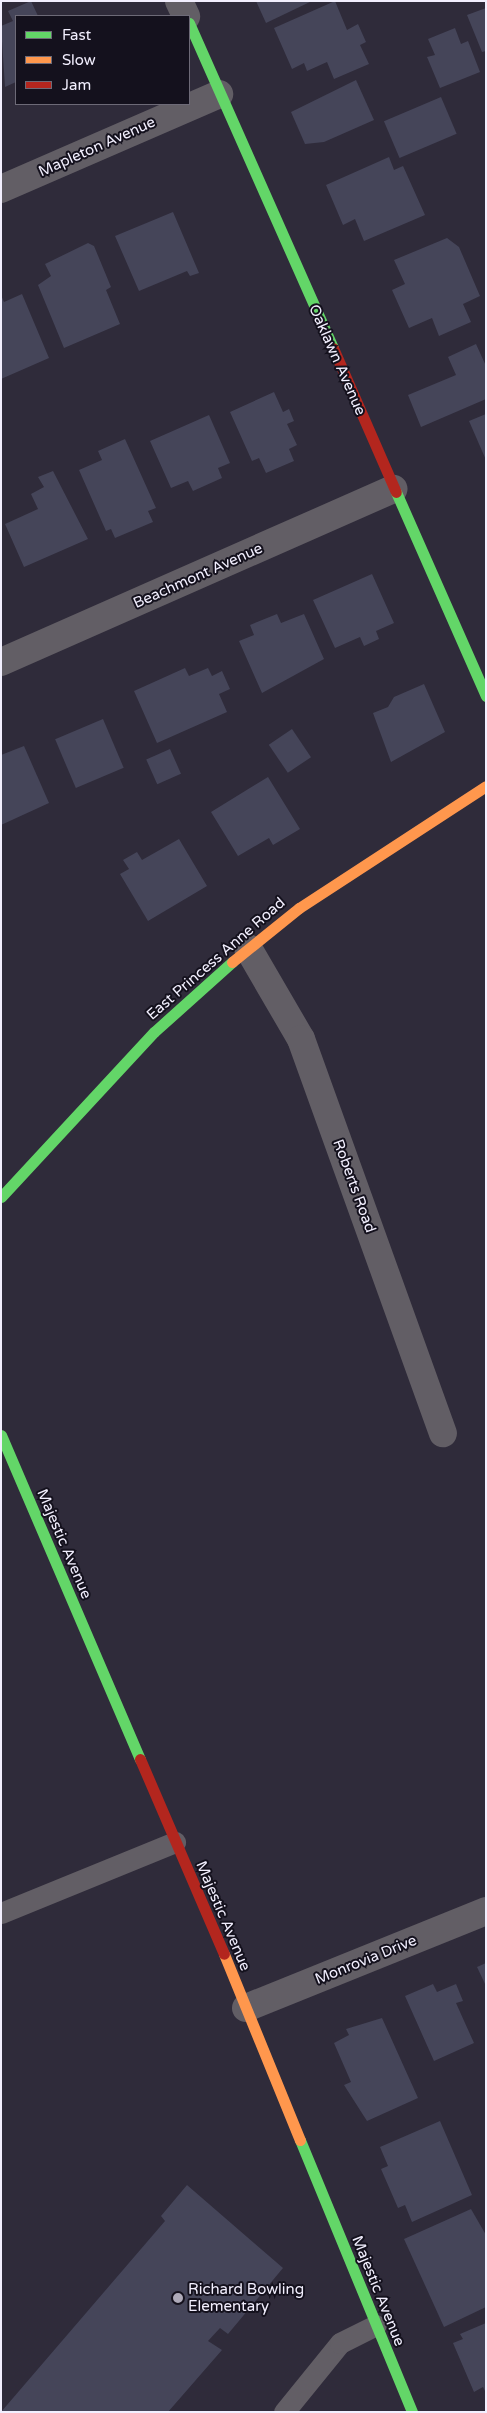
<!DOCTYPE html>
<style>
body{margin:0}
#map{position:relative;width:487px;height:2413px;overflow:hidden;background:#2f2b3a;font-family:"Varela Round",sans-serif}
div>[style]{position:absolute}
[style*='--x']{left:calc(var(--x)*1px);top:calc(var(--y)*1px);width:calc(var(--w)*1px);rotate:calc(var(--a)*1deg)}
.building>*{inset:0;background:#454559;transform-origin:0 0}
.lane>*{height:21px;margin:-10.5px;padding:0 10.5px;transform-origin:10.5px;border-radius:10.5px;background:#625e65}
.street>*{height:28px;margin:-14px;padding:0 14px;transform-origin:14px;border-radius:14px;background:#625e65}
.fast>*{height:11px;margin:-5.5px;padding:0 5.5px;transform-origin:5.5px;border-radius:5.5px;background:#63d668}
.slow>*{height:11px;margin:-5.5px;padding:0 5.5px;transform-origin:5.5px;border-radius:5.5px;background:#ff974d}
.jam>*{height:11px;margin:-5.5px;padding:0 5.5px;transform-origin:5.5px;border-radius:5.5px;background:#b3261e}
.dots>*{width:14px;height:14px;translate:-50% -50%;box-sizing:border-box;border:2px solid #14111d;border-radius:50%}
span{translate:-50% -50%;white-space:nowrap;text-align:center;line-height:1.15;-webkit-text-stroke:4px #14111d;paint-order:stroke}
.street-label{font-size:15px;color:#f2effe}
.poi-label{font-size:15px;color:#f2effe}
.left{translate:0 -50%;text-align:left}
.frame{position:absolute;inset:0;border:2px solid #f2effe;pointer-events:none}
.legend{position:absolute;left:15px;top:15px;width:175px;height:90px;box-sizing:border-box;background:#14111d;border:1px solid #6d6a77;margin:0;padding:6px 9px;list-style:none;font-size:15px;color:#f2effe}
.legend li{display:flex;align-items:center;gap:10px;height:25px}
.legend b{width:25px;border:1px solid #6d6a77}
</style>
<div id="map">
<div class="building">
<div style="clip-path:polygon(31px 1px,38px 16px,16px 16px,16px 82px,5px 87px,1px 26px,13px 21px,8px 11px)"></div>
<div style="clip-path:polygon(256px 1px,312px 1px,266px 23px)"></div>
<div style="clip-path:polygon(335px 1px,347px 30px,358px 24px,366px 42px,360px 45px,369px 64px,334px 79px,327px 62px,307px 71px,304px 63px,292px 69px,274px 28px)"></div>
<div style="clip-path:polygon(486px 8px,486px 51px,482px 52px,467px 15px)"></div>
<div style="clip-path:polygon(455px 28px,461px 44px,468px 41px,480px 72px,440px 88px,427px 57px,435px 55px,428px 39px)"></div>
<div style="clip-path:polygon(356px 80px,374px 120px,324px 142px,305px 144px,291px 112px)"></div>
<div style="left:441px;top:97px;width:40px;height:62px;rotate:67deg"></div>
<div style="clip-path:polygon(389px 157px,394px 170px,403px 166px,425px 215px,364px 241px,355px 219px,343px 225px,326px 185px)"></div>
<div style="clip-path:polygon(173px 212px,199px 273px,190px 276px,187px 271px,139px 291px,115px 236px)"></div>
<div style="clip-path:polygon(447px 238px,459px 247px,480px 296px,463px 304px,471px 322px,439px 336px,432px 318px,409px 328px,392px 290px,405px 284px,394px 260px)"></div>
<div style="clip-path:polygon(88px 243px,94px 246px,111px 287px,106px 290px,120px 324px,64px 348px,38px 285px,51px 276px,45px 264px)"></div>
<div style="clip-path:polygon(22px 294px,49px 358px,1px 379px,1px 295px,4px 302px)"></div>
<div style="clip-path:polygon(476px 344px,486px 366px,486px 399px,421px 427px,408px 395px,456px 375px,448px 357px)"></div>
<div style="clip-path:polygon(274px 392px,283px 412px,289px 409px,294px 421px,287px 424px,297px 445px,289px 449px,294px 461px,266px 473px,259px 458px,252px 461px,230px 412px)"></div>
<div style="clip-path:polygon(486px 414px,486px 460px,469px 421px)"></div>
<div style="clip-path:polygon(209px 415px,230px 463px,218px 468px,222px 478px,193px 491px,188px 481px,171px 488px,150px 441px)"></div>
<div style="clip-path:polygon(125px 439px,156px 508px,148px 511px,153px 522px,115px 538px,111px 529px,106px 531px,79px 470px,102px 460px,98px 451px)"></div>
<div style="clip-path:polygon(53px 471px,88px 539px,24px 567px,5px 524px,38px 509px,31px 494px,44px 487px,38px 477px)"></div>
<div style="clip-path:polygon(372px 574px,394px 623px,376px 631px,379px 639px,364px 646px,360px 637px,335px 648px,313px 600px)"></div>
<div style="clip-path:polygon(277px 614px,281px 623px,304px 614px,324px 659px,262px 693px,239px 641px,254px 635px,250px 625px)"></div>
<div style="clip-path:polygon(185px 668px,189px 676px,208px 668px,212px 676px,222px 671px,230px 689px,219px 694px,227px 712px,157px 743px,134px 691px)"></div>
<div style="clip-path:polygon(424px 684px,445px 732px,391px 762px,373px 713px,388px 707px,394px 697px)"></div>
<div style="left:103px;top:719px;width:53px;height:52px;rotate:67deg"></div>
<div style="left:292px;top:729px;width:34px;height:28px;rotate:56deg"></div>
<div style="clip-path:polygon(24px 746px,49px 803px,1px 825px,1px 755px)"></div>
<div style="left:170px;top:749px;width:27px;height:26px;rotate:66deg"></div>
<div style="clip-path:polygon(268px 777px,300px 829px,273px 845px,269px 838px,238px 856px,211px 812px)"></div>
<div style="clip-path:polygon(179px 839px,207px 886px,148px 921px,120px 874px,129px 869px,123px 860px,137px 852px,142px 860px)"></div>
<div style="clip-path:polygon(486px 1963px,486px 1986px,477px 1967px)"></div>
<div style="clip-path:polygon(433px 1984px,437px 1992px,456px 1984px,463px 2001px,456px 2003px,474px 2043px,434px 2061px,405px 1996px)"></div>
<div style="clip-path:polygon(382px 2018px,418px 2098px,367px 2121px,344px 2085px,351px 2082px,334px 2043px,349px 2035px,346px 2029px)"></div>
<div style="clip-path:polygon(440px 2121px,472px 2195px,412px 2222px,405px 2205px,398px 2208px,381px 2169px,388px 2166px,380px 2147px)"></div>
<div style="clip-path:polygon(187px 2185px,283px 2268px,228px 2334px,220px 2328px,208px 2341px,222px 2350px,168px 2412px,1px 2412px,165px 2221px,161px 2216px)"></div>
<div style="clip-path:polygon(471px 2209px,486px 2235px,486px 2307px,444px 2327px,404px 2239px)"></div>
<div style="clip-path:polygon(486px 2323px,486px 2393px,483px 2387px,474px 2392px,453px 2343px,463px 2339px,460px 2334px)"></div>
</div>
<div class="lane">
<div style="--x:1;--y:1913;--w:188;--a:-22.2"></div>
<div style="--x:284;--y:2412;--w:89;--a:-50.9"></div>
<div style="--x:340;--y:2343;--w:40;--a:-26.6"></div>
</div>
<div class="street">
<div style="--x:179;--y:1;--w:17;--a:65"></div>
<div style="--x:1;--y:189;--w:238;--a:-23.5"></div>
<div style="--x:1;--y:662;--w:429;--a:-23.8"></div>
<div style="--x:248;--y:948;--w:105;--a:59.8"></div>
<div style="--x:301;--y:1039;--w:419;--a:70.2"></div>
<div style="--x:246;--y:2008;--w:259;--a:-22"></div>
</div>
<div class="fast">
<div style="--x:189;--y:23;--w:355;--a:66.1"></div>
<div style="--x:396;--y:492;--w:223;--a:66.2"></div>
<div style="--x:1;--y:1197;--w:225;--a:-47.2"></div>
<div style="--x:154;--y:1032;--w:105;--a:-41.9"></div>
<div style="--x:1;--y:1435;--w:353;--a:66.8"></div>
<div style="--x:300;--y:2140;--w:294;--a:67.6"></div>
</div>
<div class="slow">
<div style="--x:232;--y:962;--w:86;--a:-38.9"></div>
<div style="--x:299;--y:908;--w:223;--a:-33.1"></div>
<div style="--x:224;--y:1954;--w:201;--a:67.8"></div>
</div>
<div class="jam">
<div style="--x:333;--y:348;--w:157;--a:66.4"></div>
<div style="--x:140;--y:1759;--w:212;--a:66.7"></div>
</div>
<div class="dots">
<div style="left:178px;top:2298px;background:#aeaab9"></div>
</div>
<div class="street-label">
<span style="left:97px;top:147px;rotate:-24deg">Mapleton Avenue</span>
<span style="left:337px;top:360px;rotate:66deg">Oaklawn Avenue</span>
<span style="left:198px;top:576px;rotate:-24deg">Beachmont Avenue</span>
<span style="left:216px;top:959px;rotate:-41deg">East Princess Anne Road</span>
<span style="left:354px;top:1186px;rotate:70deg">Roberts Road</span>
<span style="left:64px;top:1544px;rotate:67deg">Majestic Avenue</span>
<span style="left:223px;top:1916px;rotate:67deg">Majestic Avenue</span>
<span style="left:366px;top:1960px;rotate:-22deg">Monrovia Drive</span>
<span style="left:378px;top:2291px;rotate:68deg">Majestic Avenue</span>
</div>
<div class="poi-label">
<span class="left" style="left:188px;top:2298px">Richard Bowling<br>Elementary</span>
</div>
<div class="frame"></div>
<ul class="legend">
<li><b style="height:6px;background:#63d668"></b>Fast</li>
<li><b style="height:6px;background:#ff974d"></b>Slow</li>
<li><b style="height:6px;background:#b3261e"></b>Jam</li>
</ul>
</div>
